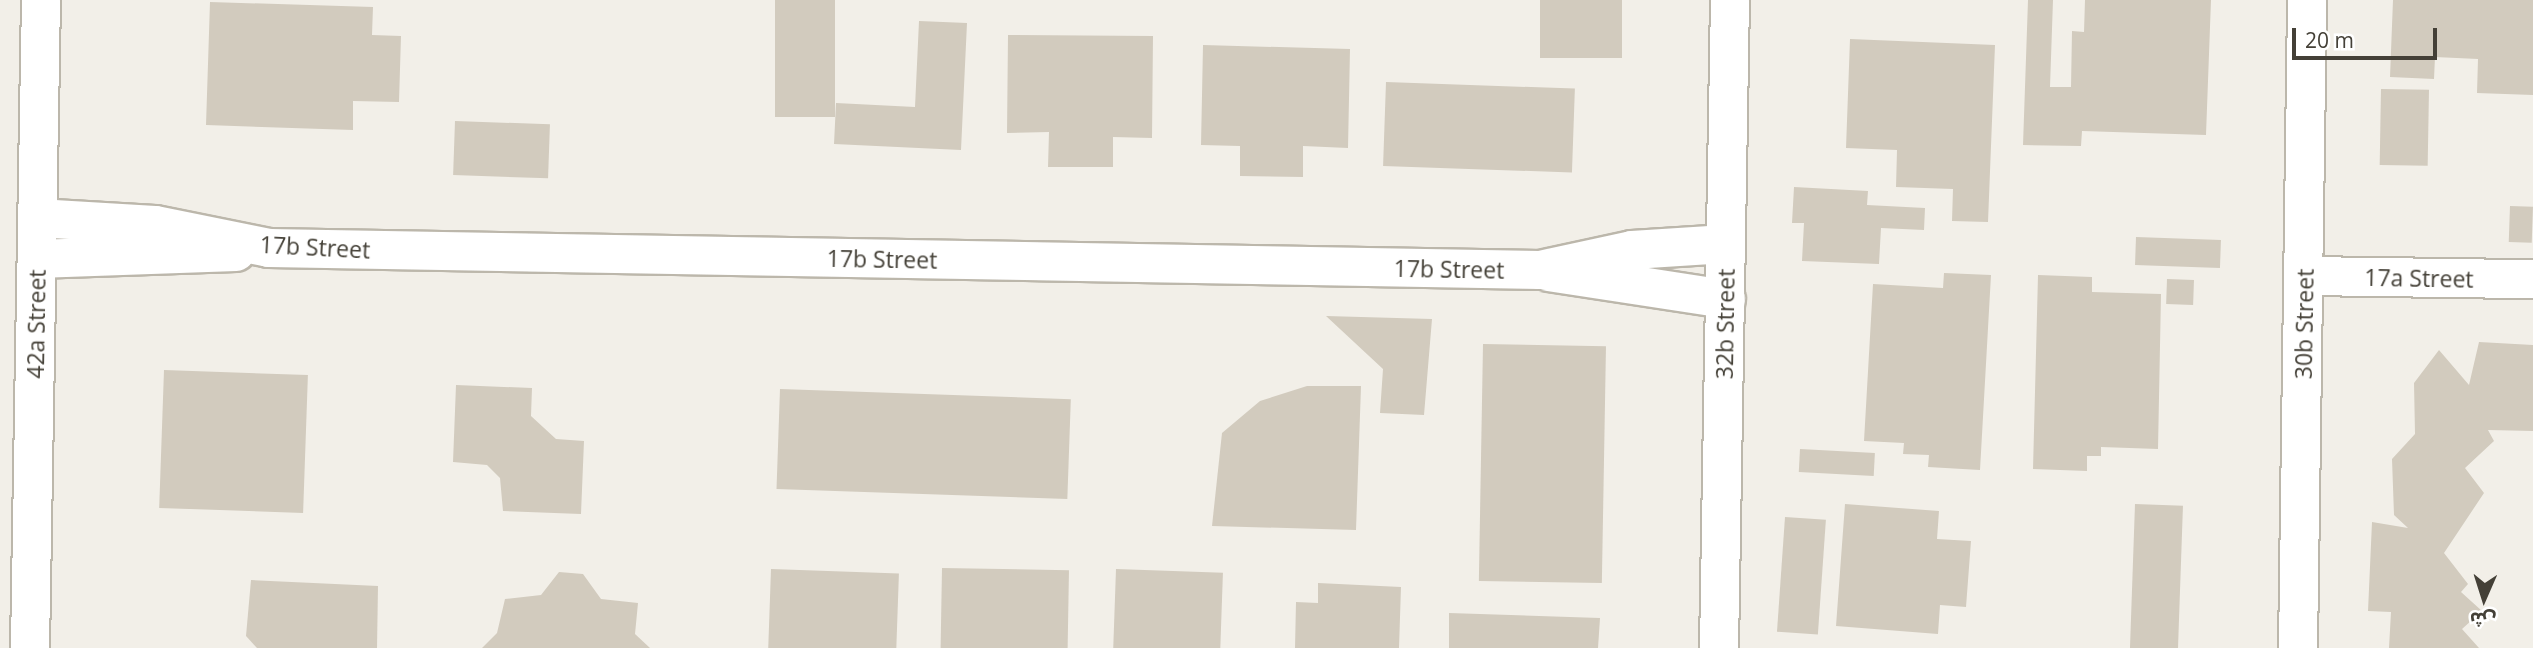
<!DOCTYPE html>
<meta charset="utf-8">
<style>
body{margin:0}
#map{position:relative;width:2533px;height:648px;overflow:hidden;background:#f2efe8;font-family:"Open Sans","Noto Sans Arabic",sans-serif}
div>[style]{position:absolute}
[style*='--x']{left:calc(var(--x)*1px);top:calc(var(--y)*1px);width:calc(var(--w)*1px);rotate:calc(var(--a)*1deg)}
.building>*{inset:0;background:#d2cbbe;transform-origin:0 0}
.roads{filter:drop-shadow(2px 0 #bcb7ab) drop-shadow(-2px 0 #bcb7ab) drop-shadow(0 2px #bcb7ab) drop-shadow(0 -2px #bcb7ab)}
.minor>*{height:38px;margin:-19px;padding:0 19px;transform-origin:19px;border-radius:19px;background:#fff}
span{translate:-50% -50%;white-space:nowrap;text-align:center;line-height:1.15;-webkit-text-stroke:7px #fff;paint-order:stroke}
.street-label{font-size:23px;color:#444037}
.north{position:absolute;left:2449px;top:564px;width:70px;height:70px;-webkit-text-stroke:5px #fff;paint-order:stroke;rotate:183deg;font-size:19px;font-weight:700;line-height:28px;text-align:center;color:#444037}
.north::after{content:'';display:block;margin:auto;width:24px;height:32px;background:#444037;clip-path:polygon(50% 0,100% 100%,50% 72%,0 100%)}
.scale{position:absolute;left:2292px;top:28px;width:145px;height:32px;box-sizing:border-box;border:4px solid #444037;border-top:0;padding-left:9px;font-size:21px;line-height:24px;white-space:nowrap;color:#444037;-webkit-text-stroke:5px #fff;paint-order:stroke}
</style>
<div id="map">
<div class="building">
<div style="left:775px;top:0;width:60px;height:117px"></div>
<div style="left:1540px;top:0;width:82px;height:58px"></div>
<div style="clip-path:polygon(2028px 0,2053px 0,2050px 87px,2071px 87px,2072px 31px,2084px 32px,2085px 0,2211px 0,2206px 135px,2082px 131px,2081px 146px,2023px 145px)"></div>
<div style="clip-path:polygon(2393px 0,2533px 0,2533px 95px,2477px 93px,2478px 59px,2435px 57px,2434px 79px,2390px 77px)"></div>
<div style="clip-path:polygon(210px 2px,373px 7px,372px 35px,401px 36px,399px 102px,353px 101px,353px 130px,206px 125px)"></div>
<div style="clip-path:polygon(919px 21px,967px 23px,961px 150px,834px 144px,836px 103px,915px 107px)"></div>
<div style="clip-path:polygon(1008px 35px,1153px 36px,1152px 138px,1113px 137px,1113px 167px,1048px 167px,1049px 132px,1007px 133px)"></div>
<div style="clip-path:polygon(1850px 39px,1995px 45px,1988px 222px,1952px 221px,1953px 189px,1896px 187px,1897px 150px,1846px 148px)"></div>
<div style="clip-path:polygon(1203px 45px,1350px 49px,1348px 148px,1303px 146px,1303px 177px,1240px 176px,1240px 146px,1201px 145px)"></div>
<div style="left:1386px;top:82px;width:189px;height:84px;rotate:2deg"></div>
<div style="left:2381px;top:89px;width:48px;height:76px;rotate:1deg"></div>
<div style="left:455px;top:121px;width:95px;height:54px;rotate:2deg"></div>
<div style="clip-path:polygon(1794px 187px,1868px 191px,1867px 205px,1925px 208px,1924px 230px,1881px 228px,1879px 264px,1802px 261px,1804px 223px,1792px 223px)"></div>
<div style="left:2510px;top:206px;width:23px;height:36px;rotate:2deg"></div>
<div style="left:2136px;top:237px;width:85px;height:28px;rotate:2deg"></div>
<div style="clip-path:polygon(1944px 273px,1991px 275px,1980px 470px,1928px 467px,1929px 455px,1903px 454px,1904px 443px,1864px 441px,1873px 284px,1943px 288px)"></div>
<div style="clip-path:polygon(2038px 275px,2092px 277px,2092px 292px,2161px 294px,2158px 449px,2101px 447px,2101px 456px,2087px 456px,2087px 471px,2033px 469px)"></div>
<div style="left:2167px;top:279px;width:27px;height:25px;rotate:2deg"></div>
<div style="clip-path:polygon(1326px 316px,1432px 319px,1424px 415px,1380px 413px,1383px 369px)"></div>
<div style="clip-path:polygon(2479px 342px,2533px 345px,2533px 431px,2488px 430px,2494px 441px,2465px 468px,2484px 493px,2444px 553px,2468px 584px,2461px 592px,2482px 611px,2462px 629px,2479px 648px,2389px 648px,2391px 612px,2368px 611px,2372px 522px,2408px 528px,2394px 515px,2392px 459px,2415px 434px,2414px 383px,2439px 350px,2469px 385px)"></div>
<div style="left:1483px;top:344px;width:123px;height:237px;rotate:1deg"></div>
<div style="left:164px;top:370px;width:144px;height:138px;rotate:2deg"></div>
<div style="clip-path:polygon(456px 385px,532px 388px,531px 416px,556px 439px,584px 441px,581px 514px,503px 511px,500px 478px,487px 465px,453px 462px)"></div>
<div style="clip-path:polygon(1307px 386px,1361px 386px,1356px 530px,1212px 526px,1222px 433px,1260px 401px)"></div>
<div style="left:780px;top:389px;width:291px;height:100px;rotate:2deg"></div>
<div style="left:1800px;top:449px;width:75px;height:23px;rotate:3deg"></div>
<div style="clip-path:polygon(1845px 504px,1939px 511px,1937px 539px,1971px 541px,1966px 607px,1940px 605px,1938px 634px,1836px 626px)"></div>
<div style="left:2135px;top:504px;width:48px;height:144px;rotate:2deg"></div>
<div style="left:1785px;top:517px;width:41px;height:115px;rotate:4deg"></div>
<div style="left:942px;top:568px;width:127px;height:80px;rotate:1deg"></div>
<div style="left:771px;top:569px;width:128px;height:79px;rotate:2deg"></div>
<div style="left:1116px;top:569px;width:107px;height:79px;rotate:2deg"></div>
<div style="clip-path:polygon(559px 572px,583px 574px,601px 599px,638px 603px,635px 634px,650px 648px,482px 648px,497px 633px,505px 599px,541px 595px)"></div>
<div style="clip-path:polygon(251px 580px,378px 586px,377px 648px,257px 648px,246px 636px)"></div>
<div style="clip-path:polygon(1318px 583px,1401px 587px,1399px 648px,1295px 648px,1296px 602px,1318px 603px)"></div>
<div style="clip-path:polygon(1449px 613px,1600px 618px,1598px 648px,1449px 648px)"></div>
</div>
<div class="roads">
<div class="minor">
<div style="--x:37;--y:218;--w:118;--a:3.4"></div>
<div style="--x:155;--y:225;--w:116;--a:11.4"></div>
<div style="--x:269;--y:248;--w:1271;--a:0.99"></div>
<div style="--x:1540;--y:270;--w:94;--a:-12.3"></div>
<div style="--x:1632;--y:250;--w:94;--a:-3.7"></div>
<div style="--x:37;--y:259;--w:199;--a:-2"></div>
<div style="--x:1549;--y:272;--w:179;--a:8.7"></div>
<div style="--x:2305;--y:276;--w:228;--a:0.8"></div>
<div style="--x:30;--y:648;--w:648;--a:-89.03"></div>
<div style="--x:1719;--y:648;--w:648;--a:-89.03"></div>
<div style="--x:2298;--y:648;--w:648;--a:-89.2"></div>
</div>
</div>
<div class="street-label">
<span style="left:315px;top:247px;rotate:3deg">17b Street</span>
<span style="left:882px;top:259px;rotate:1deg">17b Street</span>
<span style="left:1449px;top:269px;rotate:1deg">17b Street</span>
<span style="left:2419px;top:278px;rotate:1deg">17a Street</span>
<span style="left:36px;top:324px;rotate:-89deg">42a Street</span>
<span style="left:1725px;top:324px;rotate:-89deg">32b Street</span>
<span style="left:2304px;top:324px;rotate:-89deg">30b Street</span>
</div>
<div class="north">ش</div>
<div class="scale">20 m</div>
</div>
